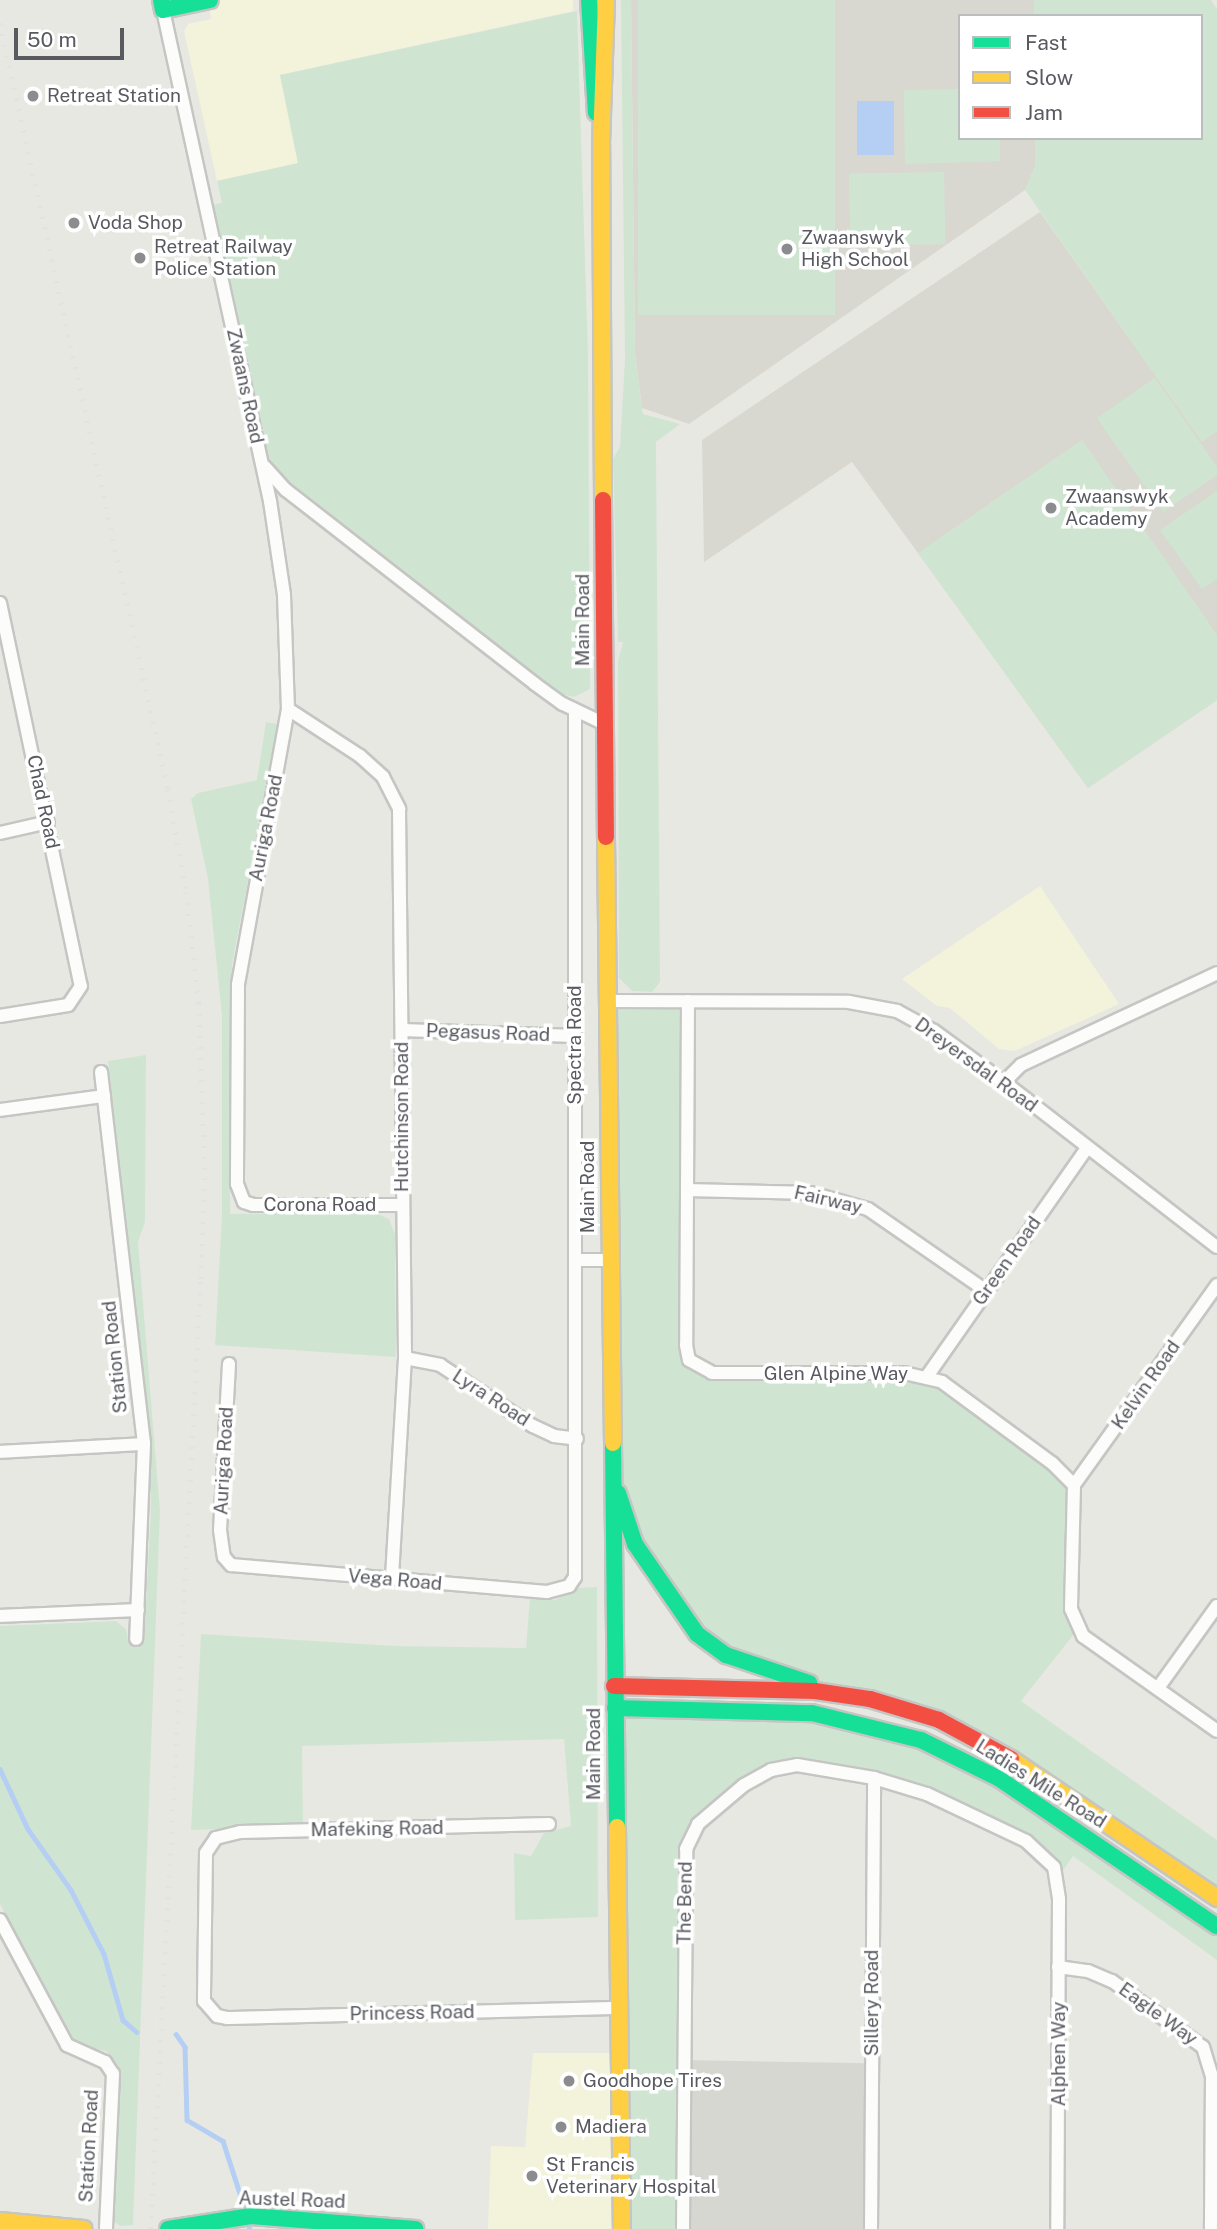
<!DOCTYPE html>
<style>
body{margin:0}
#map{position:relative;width:1217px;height:2229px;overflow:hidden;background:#e8e8e2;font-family:"Public Sans",sans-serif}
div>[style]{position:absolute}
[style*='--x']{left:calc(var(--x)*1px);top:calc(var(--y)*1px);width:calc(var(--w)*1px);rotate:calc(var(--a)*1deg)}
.commercial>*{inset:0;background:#f3f2da}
.industrial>*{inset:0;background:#d7d7d2;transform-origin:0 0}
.education>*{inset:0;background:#d9d8d0}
.green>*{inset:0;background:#d0e5d1;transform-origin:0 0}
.water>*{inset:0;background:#b5cef4;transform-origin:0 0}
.stream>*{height:4.5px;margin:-2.25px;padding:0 2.25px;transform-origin:2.25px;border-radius:2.25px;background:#b5cef4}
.roads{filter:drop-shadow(2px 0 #c5c6c4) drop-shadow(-2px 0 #c5c6c4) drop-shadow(0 2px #c5c6c4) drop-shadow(0 -2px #c5c6c4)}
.street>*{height:12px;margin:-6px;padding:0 6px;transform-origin:6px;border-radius:6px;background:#fcfcfb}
.fast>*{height:16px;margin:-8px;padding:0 8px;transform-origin:8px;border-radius:8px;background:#16e098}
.slow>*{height:16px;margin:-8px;padding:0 8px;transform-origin:8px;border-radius:8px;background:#ffcf43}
.jam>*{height:16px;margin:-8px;padding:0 8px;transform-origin:8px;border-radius:8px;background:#f24e42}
.rail>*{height:4.5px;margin-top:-2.25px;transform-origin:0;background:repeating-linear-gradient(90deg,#e2e2e1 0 2px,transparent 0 11px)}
.dots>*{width:19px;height:19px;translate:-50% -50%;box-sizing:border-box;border:4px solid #fff;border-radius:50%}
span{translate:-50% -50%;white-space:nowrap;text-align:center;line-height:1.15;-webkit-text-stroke:7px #fff;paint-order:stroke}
.poi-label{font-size:19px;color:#585a60}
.left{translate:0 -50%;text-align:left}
.street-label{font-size:19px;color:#585a60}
.legend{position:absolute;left:958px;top:14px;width:245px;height:126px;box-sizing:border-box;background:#fff;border:2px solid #bcbdbf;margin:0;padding:9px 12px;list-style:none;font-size:21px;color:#585a60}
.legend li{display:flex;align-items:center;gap:14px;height:35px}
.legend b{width:35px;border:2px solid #bcbdbf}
.scale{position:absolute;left:14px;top:28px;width:110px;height:32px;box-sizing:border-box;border:4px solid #585a60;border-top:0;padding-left:9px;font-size:21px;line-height:24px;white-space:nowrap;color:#585a60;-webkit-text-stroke:5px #fff;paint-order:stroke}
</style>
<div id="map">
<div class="commercial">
<div style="clip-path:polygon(208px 0,573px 0,573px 11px,280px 75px,298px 164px,217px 181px,184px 31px,188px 24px,211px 19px)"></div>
<div style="clip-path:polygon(1040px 886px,1119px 1004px,1015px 1051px,999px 1049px,950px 1008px,937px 1006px,902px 979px)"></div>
<div style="clip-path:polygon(533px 2053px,618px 2053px,622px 2229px,488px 2229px,491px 2146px,525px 2147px)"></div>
</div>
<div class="industrial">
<div style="left:683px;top:2060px;width:188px;height:169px;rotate:1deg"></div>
</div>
<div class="education">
<div style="clip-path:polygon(631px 0,1034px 0,1034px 16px,960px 16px,960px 138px,1035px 138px,1035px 167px,1025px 190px,689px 424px,642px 408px,635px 353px)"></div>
<div style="clip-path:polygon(1040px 212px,1202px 441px,1217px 431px,1217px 700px,1088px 788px,852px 462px,704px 562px,702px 440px)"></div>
</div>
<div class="green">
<div style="clip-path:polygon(621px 0,631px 0,635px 353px,642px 408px,643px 414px,680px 424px,656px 442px,660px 982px,652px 992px,632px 991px,619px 978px,618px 661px,623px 642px,618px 642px,613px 459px,620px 447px,625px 359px)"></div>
<div style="left:638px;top:0;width:197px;height:315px"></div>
<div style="clip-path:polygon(1034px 0,1211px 0,1217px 9px,1217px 431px,1202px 442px,1025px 190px,1035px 167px,1035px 138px,1201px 138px,1201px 16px,1034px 16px)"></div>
<div style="clip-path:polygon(577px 11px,588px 354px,590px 689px,574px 697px,561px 694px,275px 470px,266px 453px,213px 205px,222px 203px,217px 181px,298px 163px,280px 75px)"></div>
<div style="clip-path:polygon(960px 89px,960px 138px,1000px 138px,1000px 161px,905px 164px,904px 90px)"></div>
<div style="left:944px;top:172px;width:72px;height:95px;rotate:89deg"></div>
<div style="clip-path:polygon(1155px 378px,1217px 467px,1217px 475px,1163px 512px,1097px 418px)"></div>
<div style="clip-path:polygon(1082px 440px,1217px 635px,1217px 700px,1088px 788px,918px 553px)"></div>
<div style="clip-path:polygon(1217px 491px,1217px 579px,1202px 589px,1160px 530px)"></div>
<div style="clip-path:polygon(266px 722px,277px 724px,275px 741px,232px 964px,230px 1214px,373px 1212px,389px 1219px,395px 1234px,396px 1357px,215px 1345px,222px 1215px,222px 1016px,208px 879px,191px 799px,198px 793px,257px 780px)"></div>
<div style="clip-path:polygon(608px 1001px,688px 1001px,686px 1345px,701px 1370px,928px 1375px,1074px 1485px,1071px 1597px,1078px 1629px,1021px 1701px,1217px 1840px,1217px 1898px,991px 1745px,776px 1674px,697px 1634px,621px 1507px)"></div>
<div style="clip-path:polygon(146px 1055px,145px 1222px,138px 1242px,160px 1511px,133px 2225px,120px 2226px,114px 2221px,119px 2066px,106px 2051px,80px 2046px,70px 2038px,0 1904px,0 1626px,116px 1621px,126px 1629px,128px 1640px,144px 1639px,151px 1509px,149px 1420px,108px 1061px)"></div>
<div style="clip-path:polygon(597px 1587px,598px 1917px,515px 1920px,514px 1853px,531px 1856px,544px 1833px,571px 1826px,564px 1739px,302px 1746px,303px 1826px,191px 1830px,201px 1634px,394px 1646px,526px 1648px,530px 1598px,555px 1600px,578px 1588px)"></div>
<div style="clip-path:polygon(615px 1708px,728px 1708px,921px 1740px,1217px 1926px,1217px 1960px,1073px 1856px,1058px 1878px,1047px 1858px,974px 1815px,831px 1768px,771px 1770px,691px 1835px,683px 2229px,622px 2229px)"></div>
</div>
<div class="water">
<div style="left:857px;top:101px;width:37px;height:54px"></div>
</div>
<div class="stream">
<div style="--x:0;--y:1769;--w:66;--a:65"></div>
<div style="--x:28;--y:1829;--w:75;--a:54.8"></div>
<div style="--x:71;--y:1890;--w:72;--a:62.7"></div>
<div style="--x:104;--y:1954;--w:69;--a:73.9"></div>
<div style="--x:123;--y:2020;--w:18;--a:41"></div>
<div style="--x:176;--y:2034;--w:16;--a:55"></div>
<div style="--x:185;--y:2047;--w:73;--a:88.4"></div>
<div style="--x:187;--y:2120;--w:42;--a:30.3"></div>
<div style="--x:223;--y:2141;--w:68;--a:72.1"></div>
<div style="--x:249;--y:2227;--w:2;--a:63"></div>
</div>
<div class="roads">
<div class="street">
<div style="--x:163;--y:10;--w:503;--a:77.71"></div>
<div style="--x:270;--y:501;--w:95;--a:81.5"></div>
<div style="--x:284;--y:595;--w:114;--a:88"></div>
<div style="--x:288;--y:709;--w:280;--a:100.3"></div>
<div style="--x:238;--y:985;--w:199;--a:90.3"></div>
<div style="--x:237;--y:1184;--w:19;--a:69"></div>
<div style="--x:244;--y:1202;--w:9;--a:18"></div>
<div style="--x:253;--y:1205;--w:149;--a:0"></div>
<div style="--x:265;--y:467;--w:31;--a:48"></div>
<div style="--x:286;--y:490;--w:316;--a:37.9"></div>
<div style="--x:535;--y:684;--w:34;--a:36"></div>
<div style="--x:563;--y:704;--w:47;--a:25.5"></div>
<div style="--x:0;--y:603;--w:391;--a:78.1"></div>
<div style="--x:81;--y:986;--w:23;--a:124"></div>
<div style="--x:68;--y:1005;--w:69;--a:170.8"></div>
<div style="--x:288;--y:709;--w:86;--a:33.1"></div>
<div style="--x:360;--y:756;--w:31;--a:42"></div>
<div style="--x:383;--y:777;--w:36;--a:63"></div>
<div style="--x:399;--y:809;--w:549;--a:89.37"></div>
<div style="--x:405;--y:1358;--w:221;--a:93.4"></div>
<div style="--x:0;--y:833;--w:49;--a:-12.9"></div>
<div style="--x:608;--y:1001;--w:241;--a:0.2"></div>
<div style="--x:849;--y:1002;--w:49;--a:10.6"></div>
<div style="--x:897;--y:1011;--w:42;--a:28.4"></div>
<div style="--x:934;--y:1031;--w:87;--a:36.1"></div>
<div style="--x:1004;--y:1082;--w:269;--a:37.8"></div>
<div style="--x:688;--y:1001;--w:344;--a:90.3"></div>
<div style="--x:686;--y:1345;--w:15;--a:79"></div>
<div style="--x:689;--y:1360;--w:26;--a:29"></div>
<div style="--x:712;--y:1373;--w:192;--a:0"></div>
<div style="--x:904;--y:1373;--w:39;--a:13"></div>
<div style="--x:942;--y:1382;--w:137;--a:36.4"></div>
<div style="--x:1052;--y:1463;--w:31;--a:45"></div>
<div style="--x:1074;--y:1485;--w:124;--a:91.4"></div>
<div style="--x:1071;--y:1609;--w:30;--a:66"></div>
<div style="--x:1083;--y:1636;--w:164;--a:35.3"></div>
<div style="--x:402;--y:1030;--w:173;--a:2"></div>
<div style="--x:101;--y:1072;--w:374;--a:83.4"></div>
<div style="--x:144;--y:1444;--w:195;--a:92.3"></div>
<div style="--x:1004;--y:1082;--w:24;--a:-45"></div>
<div style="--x:1021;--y:1065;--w:217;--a:-25.1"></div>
<div style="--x:0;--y:1110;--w:105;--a:-7.7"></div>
<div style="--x:687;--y:1190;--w:124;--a:1.4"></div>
<div style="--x:811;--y:1193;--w:59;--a:15.7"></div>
<div style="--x:868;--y:1209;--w:142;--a:34.7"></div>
<div style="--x:577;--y:1260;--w:32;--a:0"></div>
<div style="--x:405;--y:1358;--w:36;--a:11"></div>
<div style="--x:440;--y:1365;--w:111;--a:33.3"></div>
<div style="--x:533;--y:1426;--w:23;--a:25"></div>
<div style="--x:554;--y:1436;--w:23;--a:7"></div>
<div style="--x:229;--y:1364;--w:166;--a:93.1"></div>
<div style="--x:220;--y:1530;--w:27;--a:82"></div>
<div style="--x:224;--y:1557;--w:11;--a:49"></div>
<div style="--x:231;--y:1565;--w:317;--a:4.9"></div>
<div style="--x:547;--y:1592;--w:23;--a:-15"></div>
<div style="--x:569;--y:1586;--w:11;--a:-56"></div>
<div style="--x:575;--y:1577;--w:866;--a:-90"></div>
<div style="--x:928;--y:1375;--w:277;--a:-55"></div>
<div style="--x:0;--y:1452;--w:144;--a:-3.2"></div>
<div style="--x:1074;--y:1485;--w:246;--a:-54.4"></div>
<div style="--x:0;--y:1616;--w:138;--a:-2.5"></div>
<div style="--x:1158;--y:1688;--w:101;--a:-54.3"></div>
<div style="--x:549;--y:1824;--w:309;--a:178.5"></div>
<div style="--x:240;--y:1832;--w:25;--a:166"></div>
<div style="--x:216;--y:1838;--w:18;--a:124"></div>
<div style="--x:206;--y:1853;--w:148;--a:90.8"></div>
<div style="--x:204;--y:2001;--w:20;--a:49"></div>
<div style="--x:217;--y:2016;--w:10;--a:11"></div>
<div style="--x:227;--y:2018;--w:390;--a:-1.5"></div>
<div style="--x:0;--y:1920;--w:142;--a:61.8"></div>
<div style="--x:67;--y:2045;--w:42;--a:24.1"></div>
<div style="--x:105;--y:2062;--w:14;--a:56"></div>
<div style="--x:113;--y:2074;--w:155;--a:92.6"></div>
<div style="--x:1058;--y:1967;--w:30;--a:8"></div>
<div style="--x:1088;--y:1971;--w:26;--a:23"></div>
<div style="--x:1112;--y:1981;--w:112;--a:36"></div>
<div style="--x:1203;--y:2047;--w:31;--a:73"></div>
<div style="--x:1212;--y:2077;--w:152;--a:90.4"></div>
<div style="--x:683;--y:2229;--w:380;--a:-89.5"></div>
<div style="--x:686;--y:1849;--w:28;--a:-64"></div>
<div style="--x:698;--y:1824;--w:60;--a:-40.3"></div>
<div style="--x:744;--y:1785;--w:31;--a:-29"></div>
<div style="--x:771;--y:1770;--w:26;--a:-11"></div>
<div style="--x:797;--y:1765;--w:78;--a:9.6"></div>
<div style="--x:874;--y:1778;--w:55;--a:16.8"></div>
<div style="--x:927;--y:1794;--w:110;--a:25.4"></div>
<div style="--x:1026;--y:1841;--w:38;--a:43"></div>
<div style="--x:1054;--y:1867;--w:32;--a:81"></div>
<div style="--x:1059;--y:1899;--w:330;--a:90.3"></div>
<div style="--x:871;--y:2229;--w:451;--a:-89.6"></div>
</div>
<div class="fast">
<div style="--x:161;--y:0;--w:10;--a:79"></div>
<div style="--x:163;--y:10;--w:48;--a:-12"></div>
<div style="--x:589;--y:0;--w:113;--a:86.5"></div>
<div style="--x:613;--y:1443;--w:384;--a:89.4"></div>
<div style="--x:618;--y:1493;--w:54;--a:71.6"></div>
<div style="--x:635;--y:1544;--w:109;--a:55.4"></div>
<div style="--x:697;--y:1634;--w:36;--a:36"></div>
<div style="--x:726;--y:1655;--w:88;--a:18.6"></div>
<div style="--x:615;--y:1708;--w:197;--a:1.5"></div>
<div style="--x:812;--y:1713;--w:112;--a:13.9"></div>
<div style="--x:921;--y:1740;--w:86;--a:26.3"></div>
<div style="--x:998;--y:1778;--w:264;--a:34.1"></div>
<div style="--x:168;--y:2229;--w:84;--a:-8.9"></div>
<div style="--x:251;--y:2216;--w:165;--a:4.5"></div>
</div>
<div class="slow">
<div style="--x:603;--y:500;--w:356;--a:-90.3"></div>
<div style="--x:601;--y:144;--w:144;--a:-88"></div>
<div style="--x:606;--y:837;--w:606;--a:89.34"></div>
<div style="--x:1011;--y:1759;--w:249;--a:34"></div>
<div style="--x:617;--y:1827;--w:402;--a:89.3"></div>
<div style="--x:0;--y:2221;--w:84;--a:5.4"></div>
</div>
<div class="jam">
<div style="--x:603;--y:500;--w:337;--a:89.5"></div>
<div style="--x:614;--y:1686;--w:201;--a:1.4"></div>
<div style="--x:815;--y:1691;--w:56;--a:8.3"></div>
<div style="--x:870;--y:1699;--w:72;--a:16.9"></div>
<div style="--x:939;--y:1720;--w:82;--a:28.4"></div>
</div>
</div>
<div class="rail">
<div style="--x:0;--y:23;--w:784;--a:77.63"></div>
<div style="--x:168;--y:789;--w:105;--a:80.1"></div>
<div style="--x:186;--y:892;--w:112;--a:83.3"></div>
<div style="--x:199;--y:1003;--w:175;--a:88"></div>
<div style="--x:205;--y:1178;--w:104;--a:92.2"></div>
<div style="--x:201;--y:1282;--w:948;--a:93.02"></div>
</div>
<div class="dots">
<div style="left:33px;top:96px;background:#8a8c8e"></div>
<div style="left:74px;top:223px;background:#8a8c8e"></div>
<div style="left:787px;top:249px;background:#8a8c8e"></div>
<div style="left:140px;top:258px;background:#8a8c8e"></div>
<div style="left:1051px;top:508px;background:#8a8c8e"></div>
<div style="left:569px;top:2081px;background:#8a8c8e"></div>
<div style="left:561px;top:2127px;background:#8a8c8e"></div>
<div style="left:532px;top:2176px;background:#8a8c8e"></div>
</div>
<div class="poi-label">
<span class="left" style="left:47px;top:96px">Retreat Station</span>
<span class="left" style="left:88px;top:223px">Voda Shop</span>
<span class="left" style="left:801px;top:249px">Zwaanswyk<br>High School</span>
<span class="left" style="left:154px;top:258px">Retreat Railway<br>Police Station</span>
<span class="left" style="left:1065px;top:508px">Zwaanswyk<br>Academy</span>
<span class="left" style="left:583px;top:2081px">Goodhope Tires</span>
<span class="left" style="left:575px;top:2127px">Madiera</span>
<span class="left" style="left:546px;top:2176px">St Francis<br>Veterinary Hospital</span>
</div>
<div class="street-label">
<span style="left:245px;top:386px;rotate:78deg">Zwaans Road</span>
<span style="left:583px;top:620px;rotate:-90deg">Main Road</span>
<span style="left:43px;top:802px;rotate:78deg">Chad Road</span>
<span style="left:266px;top:828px;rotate:-79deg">Auriga Road</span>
<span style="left:488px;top:1033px;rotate:2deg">Pegasus Road</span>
<span style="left:575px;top:1045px;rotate:-90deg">Spectra Road</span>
<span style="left:976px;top:1065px;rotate:36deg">Dreyersdal Road</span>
<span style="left:402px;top:1117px;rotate:-90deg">Hutchinson Road</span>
<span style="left:588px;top:1187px;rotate:-90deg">Main Road</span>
<span style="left:828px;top:1200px;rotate:13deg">Fairway</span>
<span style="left:320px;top:1205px">Corona Road</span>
<span style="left:1007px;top:1261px;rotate:-55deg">Green Road</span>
<span style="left:115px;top:1357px;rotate:-96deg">Station Road</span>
<span style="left:836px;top:1374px">Glen Alpine Way</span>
<span style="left:1146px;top:1385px;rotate:-55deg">Kelvin Road</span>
<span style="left:491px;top:1398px;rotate:33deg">Lyra Road</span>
<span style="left:224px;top:1461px;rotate:-87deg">Auriga Road</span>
<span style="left:395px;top:1580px;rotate:5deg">Vega Road</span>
<span style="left:594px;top:1754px;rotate:-90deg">Main Road</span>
<span style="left:1041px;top:1784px;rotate:32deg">Ladies Mile Road</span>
<span style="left:377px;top:1829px;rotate:-1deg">Mafeking Road</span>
<span style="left:685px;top:1903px;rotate:-89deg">The Bend</span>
<span style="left:872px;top:2003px;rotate:-90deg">Sillery Road</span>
<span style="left:412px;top:2013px;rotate:-1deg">Princess Road</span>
<span style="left:1158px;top:2014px;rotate:36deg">Eagle Way</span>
<span style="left:1059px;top:2054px;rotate:-90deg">Alphen Way</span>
<span style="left:89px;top:2146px;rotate:-87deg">Station Road</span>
<span style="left:292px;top:2200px;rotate:2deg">Austel Road</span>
</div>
<ul class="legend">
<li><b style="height:9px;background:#16e098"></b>Fast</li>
<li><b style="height:9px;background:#ffcf43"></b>Slow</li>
<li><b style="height:9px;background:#f24e42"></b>Jam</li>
</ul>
<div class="scale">50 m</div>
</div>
